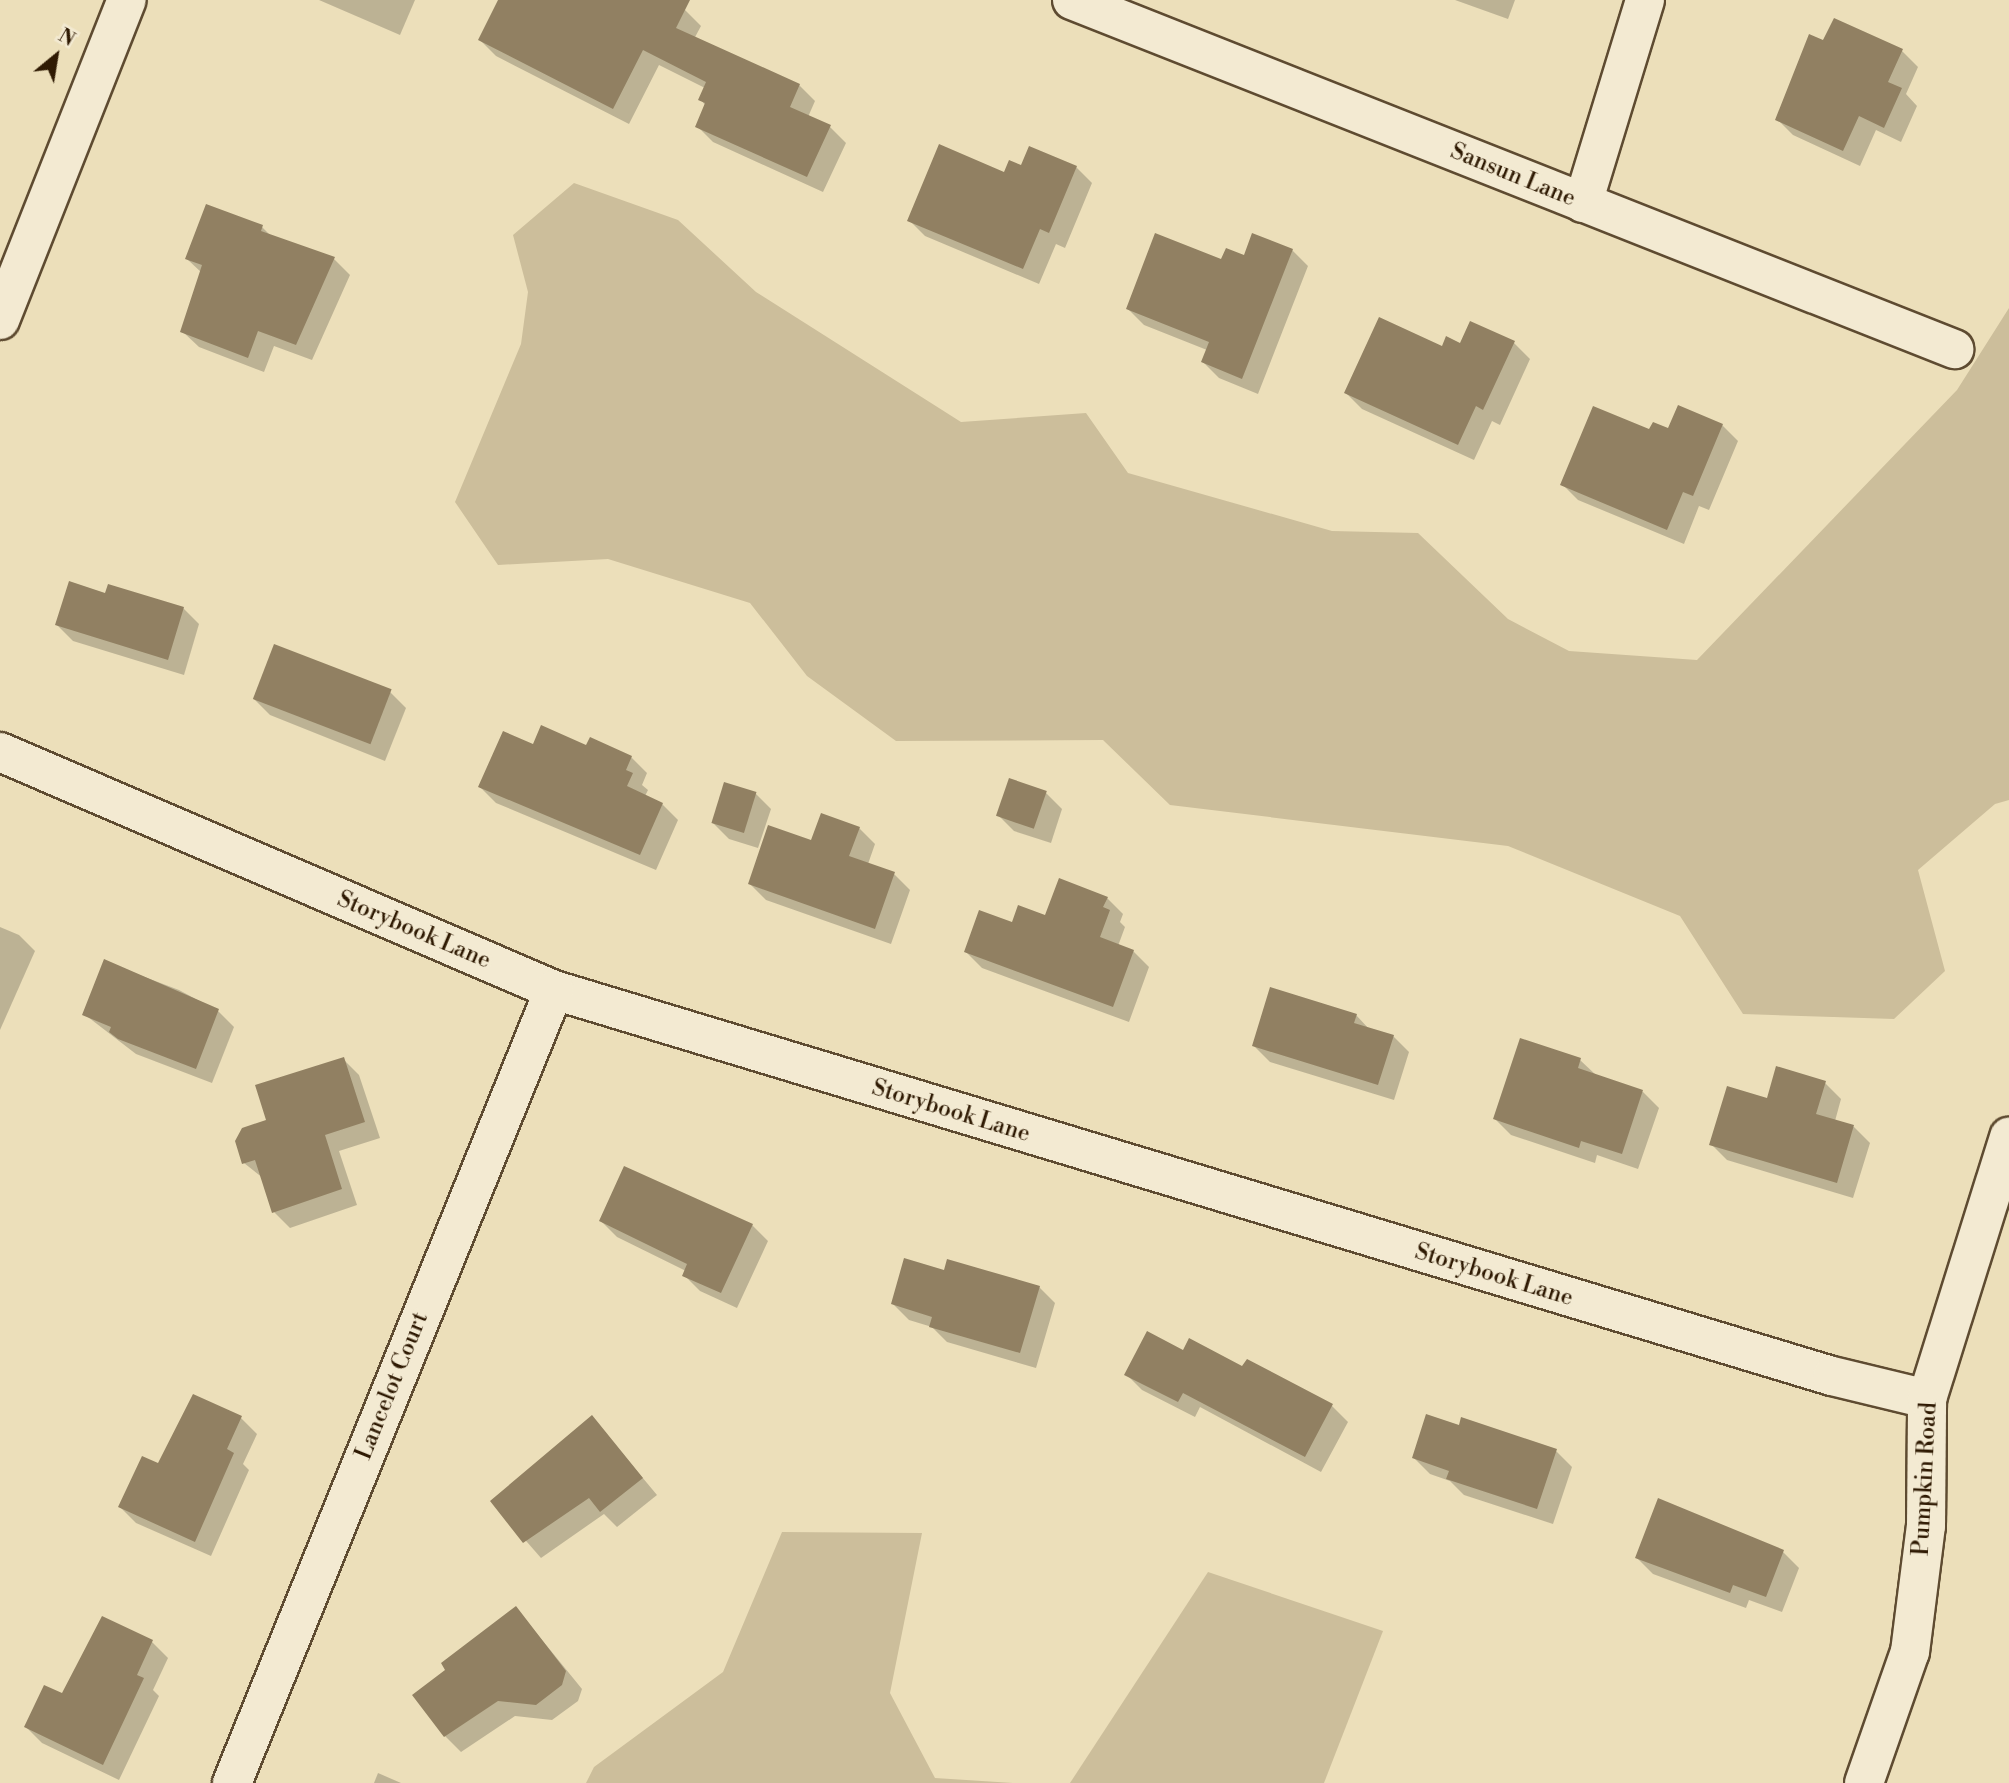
<!DOCTYPE html>
<style>
body{margin:0}
#map{position:relative;width:2009px;height:1783px;overflow:hidden;background:#ecdfba;font-family:"Libre Bodoni",serif}
div>[style]{position:absolute}
[style*='--x']{left:calc(var(--x)*1px);top:calc(var(--y)*1px);width:calc(var(--w)*1px);rotate:calc(var(--a)*1deg)}
.green>*{inset:0;background:#ccbe9b}
.shadow>*{inset:0;background:#0003}
.building>*{inset:0;background:#918062;transform-origin:0 0}
.roads{filter:drop-shadow(2px 0 #5e4b31) drop-shadow(-2px 0 #5e4b31) drop-shadow(0 2px #5e4b31) drop-shadow(0 -2px #5e4b31)}
.minor>*{height:38px;margin:-19px;padding:0 19px;transform-origin:19px;border-radius:19px;background:#f3ead2}
span{translate:-50% -50%;white-space:nowrap;text-align:center;line-height:1.15;-webkit-text-stroke:6px #f3ead2;paint-order:stroke}
.street-label{font-size:23px;color:#2f1a03}
.north{position:absolute;left:21px;top:21px;width:70px;height:70px;-webkit-text-stroke:5px #f3ead2;paint-order:stroke;rotate:30deg;font-size:19px;font-weight:700;line-height:28px;text-align:center;color:#2f1a03}
.north::after{content:'';display:block;margin:auto;width:24px;height:32px;background:#2f1a03;clip-path:polygon(50% 0,100% 100%,50% 72%,0 100%)}
</style>
<div id="map">
<div class="green">
<div style="clip-path:polygon(574px 183px,678px 220px,756px 292px,961px 422px,1086px 413px,1128px 473px,1332px 531px,1418px 533px,1508px 619px,1569px 651px,1697px 660px,1957px 390px,2009px 308px,2009px 800px,1995px 804px,1918px 870px,1945px 971px,1894px 1019px,1743px 1014px,1680px 916px,1508px 846px,1170px 805px,1103px 740px,896px 741px,807px 676px,750px 603px,608px 559px,498px 565px,455px 502px,521px 344px,528px 292px,513px 235px)"></div>
<div style="clip-path:polygon(782px 1532px,922px 1533px,890px 1693px,935px 1778px,1013px 1783px,586px 1783px,594px 1767px,723px 1672px)"></div>
<div style="clip-path:polygon(1208px 1572px,1383px 1631px,1324px 1783px,1070px 1783px)"></div>
</div>
<div class="shadow">
<div style="clip-path:polygon(319px 0,415px 0,400px 35px)"></div>
<div style="clip-path:polygon(500px 0,664px 0,685px 10px,701px 26px,694px 39px,799px 85px,815px 101px,808px 117px,830px 127px,846px 143px,823px 192px,713px 142px,697px 126px,706px 106px,700px 99px,705px 88px,659px 65px,629px 124px,496px 56px,480px 40px)"></div>
<div style="clip-path:polygon(1455px 0,1515px 0,1508px 19px)"></div>
<div style="clip-path:polygon(1835px 20px,1902px 51px,1918px 67px,1906px 94px,1917px 106px,1901px 142px,1876px 130px,1860px 166px,1793px 135px,1777px 119px)"></div>
<div style="clip-path:polygon(1022px 167px,1076px 167px,1092px 183px,1065px 248px,1056px 244px,1039px 284px,925px 236px,909px 220px)"></div>
<div style="clip-path:polygon(262px 227px,273px 238px,334px 259px,350px 275px,312px 360px,274px 346px,264px 372px,199px 347px,182px 331px,202px 273px,187px 259px)"></div>
<div style="clip-path:polygon(1292px 250px,1308px 266px,1258px 394px,1219px 378px,1203px 362px,1207px 350px,1144px 325px,1128px 309px,1222px 262px)"></div>
<div style="clip-path:polygon(1514px 343px,1530px 359px,1500px 425px,1492px 421px,1474px 460px,1362px 409px,1346px 393px,1442px 348px)"></div>
<div style="clip-path:polygon(1722px 425px,1738px 441px,1709px 510px,1699px 506px,1684px 544px,1578px 500px,1562px 484px,1650px 432px)"></div>
<div style="clip-path:polygon(106px 595px,183px 608px,199px 624px,184px 675px,73px 641px,57px 625px)"></div>
<div style="clip-path:polygon(390px 692px,406px 708px,385px 761px,270px 715px,254px 699px)"></div>
<div style="clip-path:polygon(533px 747px,587px 747px,631px 757px,647px 773px,642px 785px,648px 790px,645px 796px,662px 804px,678px 820px,656px 870px,496px 803px,480px 787px)"></div>
<div style="clip-path:polygon(755px 793px,771px 809px,758px 848px,729px 839px,713px 823px)"></div>
<div style="clip-path:polygon(1046px 793px,1062px 809px,1051px 843px,1014px 831px,998px 815px)"></div>
<div style="clip-path:polygon(859px 828px,875px 844px,868px 864px,894px 874px,910px 890px,891px 944px,766px 900px,750px 884px)"></div>
<div style="clip-path:polygon(1107px 898px,1123px 914px,1120px 922px,1125px 927px,1118px 946px,1133px 951px,1149px 967px,1129px 1022px,982px 968px,966px 952px,1013px 924px)"></div>
<div style="clip-path:polygon(0 927px,19px 935px,35px 951px,0 1030px)"></div>
<div style="clip-path:polygon(105px 962px,179px 990px,218px 1011px,234px 1027px,212px 1083px,136px 1054px,84px 1014px)"></div>
<div style="clip-path:polygon(1356px 1015px,1370px 1030px,1393px 1036px,1409px 1052px,1394px 1100px,1270px 1062px,1254px 1046px)"></div>
<div style="clip-path:polygon(1521px 1040px,1580px 1060px,1597px 1076px,1643px 1092px,1659px 1108px,1638px 1169px,1597px 1155px,1595px 1163px,1511px 1135px,1495px 1119px)"></div>
<div style="clip-path:polygon(343px 1059px,359px 1075px,380px 1138px,339px 1151px,357px 1205px,290px 1228px,274px 1212px,263px 1178px,244px 1163px,269px 1121px)"></div>
<div style="clip-path:polygon(1825px 1083px,1841px 1099px,1835px 1121px,1854px 1127px,1870px 1143px,1853px 1198px,1727px 1160px,1711px 1144px,1768px 1100px)"></div>
<div style="clip-path:polygon(601px 1221px,752px 1225px,768px 1241px,737px 1308px,700px 1291px,684px 1275px,686px 1271px,617px 1237px)"></div>
<div style="clip-path:polygon(945px 1272px,1039px 1287px,1055px 1303px,1036px 1368px,947px 1342px,932px 1327px,909px 1320px,893px 1304px)"></div>
<div style="clip-path:polygon(1184px 1352px,1243px 1369px,1332px 1406px,1348px 1422px,1321px 1472px,1200px 1407px,1195px 1417px,1142px 1390px,1126px 1374px)"></div>
<div style="clip-path:polygon(592px 1417px,657px 1495px,617px 1527px,604px 1514px,541px 1558px,492px 1502px)"></div>
<div style="clip-path:polygon(241px 1418px,257px 1434px,243px 1464px,249px 1470px,211px 1556px,136px 1523px,120px 1507px)"></div>
<div style="clip-path:polygon(1460px 1427px,1556px 1451px,1572px 1467px,1553px 1524px,1464px 1495px,1450px 1481px,1430px 1474px,1414px 1458px)"></div>
<div style="clip-path:polygon(1783px 1552px,1799px 1568px,1782px 1612px,1749px 1600px,1746px 1608px,1653px 1574px,1637px 1558px)"></div>
<div style="clip-path:polygon(516px 1608px,582px 1689px,578px 1701px,552px 1720px,515px 1716px,461px 1752px,445px 1736px,447px 1670px)"></div>
<div style="clip-path:polygon(152px 1642px,168px 1658px,153px 1690px,159px 1696px,119px 1780px,42px 1743px,26px 1727px,63px 1696px)"></div>
<div style="clip-path:polygon(378px 1773px,401px 1783px,374px 1783px)"></div>
</div>
<div class="building">
<div style="clip-path:polygon(498px 0,690px 0,676px 28px,800px 84px,790px 107px,831px 125px,807px 177px,695px 127px,705px 103px,698px 100px,706px 82px,643px 50px,613px 109px,478px 40px)"></div>
<div style="clip-path:polygon(1834px 18px,1903px 49px,1888px 82px,1902px 88px,1884px 128px,1859px 116px,1843px 151px,1775px 120px,1809px 34px,1823px 40px)"></div>
<div style="clip-path:polygon(939px 144px,1004px 172px,1009px 160px,1021px 165px,1029px 146px,1077px 166px,1049px 233px,1040px 229px,1023px 269px,907px 221px)"></div>
<div style="clip-path:polygon(206px 204px,263px 225px,261px 231px,335px 257px,296px 345px,258px 331px,248px 358px,180px 332px,202px 265px,185px 259px)"></div>
<div style="clip-path:polygon(1155px 233px,1221px 259px,1226px 248px,1244px 255px,1252px 233px,1293px 249px,1242px 379px,1201px 362px,1209px 342px,1126px 309px)"></div>
<div style="clip-path:polygon(1379px 317px,1442px 346px,1446px 336px,1460px 343px,1470px 321px,1515px 341px,1483px 410px,1476px 406px,1458px 445px,1344px 393px)"></div>
<div style="clip-path:polygon(1678px 405px,1723px 424px,1693px 496px,1683px 492px,1667px 530px,1560px 485px,1593px 406px,1649px 429px,1653px 422px,1668px 428px)"></div>
<div style="clip-path:polygon(69px 581px,105px 593px,108px 584px,184px 607px,168px 660px,55px 625px)"></div>
<div style="left:274px;top:644px;width:126px;height:59px;rotate:21deg"></div>
<div style="clip-path:polygon(541px 725px,586px 745px,590px 737px,632px 756px,626px 770px,633px 773px,627px 786px,663px 803px,640px 855px,478px 787px,503px 731px,533px 744px)"></div>
<div style="left:1009px;top:778px;width:40px;height:40px;rotate:19deg"></div>
<div style="left:724px;top:782px;width:34px;height:43px;rotate:17deg"></div>
<div style="clip-path:polygon(821px 813px,860px 827px,849px 856px,895px 872px,875px 929px,748px 884px,768px 825px,811px 840px)"></div>
<div style="clip-path:polygon(1059px 878px,1108px 897px,1103px 907px,1110px 910px,1100px 937px,1134px 950px,1113px 1007px,964px 952px,979px 910px,1012px 922px,1018px 905px,1045px 915px)"></div>
<div style="clip-path:polygon(104px 959px,219px 1009px,196px 1069px,118px 1039px,109px 1032px,111px 1027px,82px 1015px)"></div>
<div style="clip-path:polygon(1270px 987px,1357px 1014px,1354px 1023px,1394px 1035px,1378px 1085px,1252px 1046px)"></div>
<div style="clip-path:polygon(1520px 1038px,1581px 1058px,1578px 1068px,1643px 1090px,1622px 1154px,1581px 1141px,1579px 1148px,1493px 1119px)"></div>
<div style="clip-path:polygon(344px 1057px,365px 1122px,325px 1135px,342px 1189px,272px 1213px,255px 1160px,242px 1164px,235px 1141px,242px 1128px,266px 1120px,255px 1085px)"></div>
<div style="clip-path:polygon(1776px 1066px,1826px 1081px,1816px 1114px,1854px 1125px,1837px 1183px,1709px 1145px,1727px 1086px,1767px 1098px)"></div>
<div style="clip-path:polygon(624px 1166px,753px 1224px,721px 1293px,682px 1276px,687px 1264px,599px 1221px)"></div>
<div style="clip-path:polygon(904px 1258px,944px 1270px,947px 1259px,1040px 1286px,1020px 1353px,929px 1327px,932px 1317px,891px 1304px)"></div>
<div style="clip-path:polygon(1147px 1331px,1183px 1350px,1189px 1338px,1242px 1366px,1247px 1359px,1333px 1404px,1305px 1457px,1183px 1393px,1178px 1402px,1124px 1375px)"></div>
<div style="clip-path:polygon(193px 1394px,242px 1416px,227px 1449px,234px 1453px,195px 1542px,118px 1507px,142px 1456px,158px 1463px)"></div>
<div style="clip-path:polygon(1426px 1414px,1459px 1425px,1461px 1417px,1557px 1449px,1537px 1509px,1446px 1479px,1449px 1471px,1412px 1458px)"></div>
<div style="clip-path:polygon(592px 1415px,643px 1478px,600px 1512px,589px 1498px,523px 1543px,490px 1501px)"></div>
<div style="clip-path:polygon(1658px 1498px,1784px 1550px,1766px 1597px,1733px 1585px,1730px 1593px,1635px 1558px)"></div>
<div style="clip-path:polygon(516px 1606px,566px 1671px,562px 1685px,536px 1705px,498px 1701px,444px 1737px,412px 1695px,445px 1670px,441px 1663px)"></div>
<div style="clip-path:polygon(102px 1616px,153px 1640px,137px 1675px,144px 1678px,103px 1765px,24px 1727px,44px 1685px,62px 1693px)"></div>
</div>
<div class="roads">
<div class="minor">
<div style="--x:1072;--y:0;--w:949;--a:21.59"></div>
<div style="--x:1583;--y:203;--w:212;--a:-73"></div>
<div style="--x:0;--y:320;--w:344;--a:-68.4"></div>
<div style="--x:0;--y:752;--w:603;--a:23.25"></div>
<div style="--x:554;--y:990;--w:1335;--a:16.81"></div>
<div style="--x:1832;--y:1376;--w:98;--a:13.6"></div>
<div style="--x:232;--y:1783;--w:856;--a:-67.9"></div>
<div style="--x:1864;--y:1783;--w:139;--a:-70.7"></div>
<div style="--x:1910;--y:1652;--w:127;--a:-82.8"></div>
<div style="--x:1926;--y:1526;--w:127;--a:-89.5"></div>
<div style="--x:1927;--y:1399;--w:275;--a:-72.6"></div>
</div>
</div>
<div class="street-label">
<span style="left:1513px;top:175px;rotate:22deg">Sansun Lane</span>
<span style="left:414px;top:930px;rotate:23deg">Storybook Lane</span>
<span style="left:951px;top:1111px;rotate:17deg">Storybook Lane</span>
<span style="left:1494px;top:1275px;rotate:17deg">Storybook Lane</span>
<span style="left:392px;top:1386px;rotate:-68deg">Lancelot Court</span>
<span style="left:1925px;top:1479px;rotate:-87deg">Pumpkin Road</span>
</div>
<div class="north">N</div>
</div>
